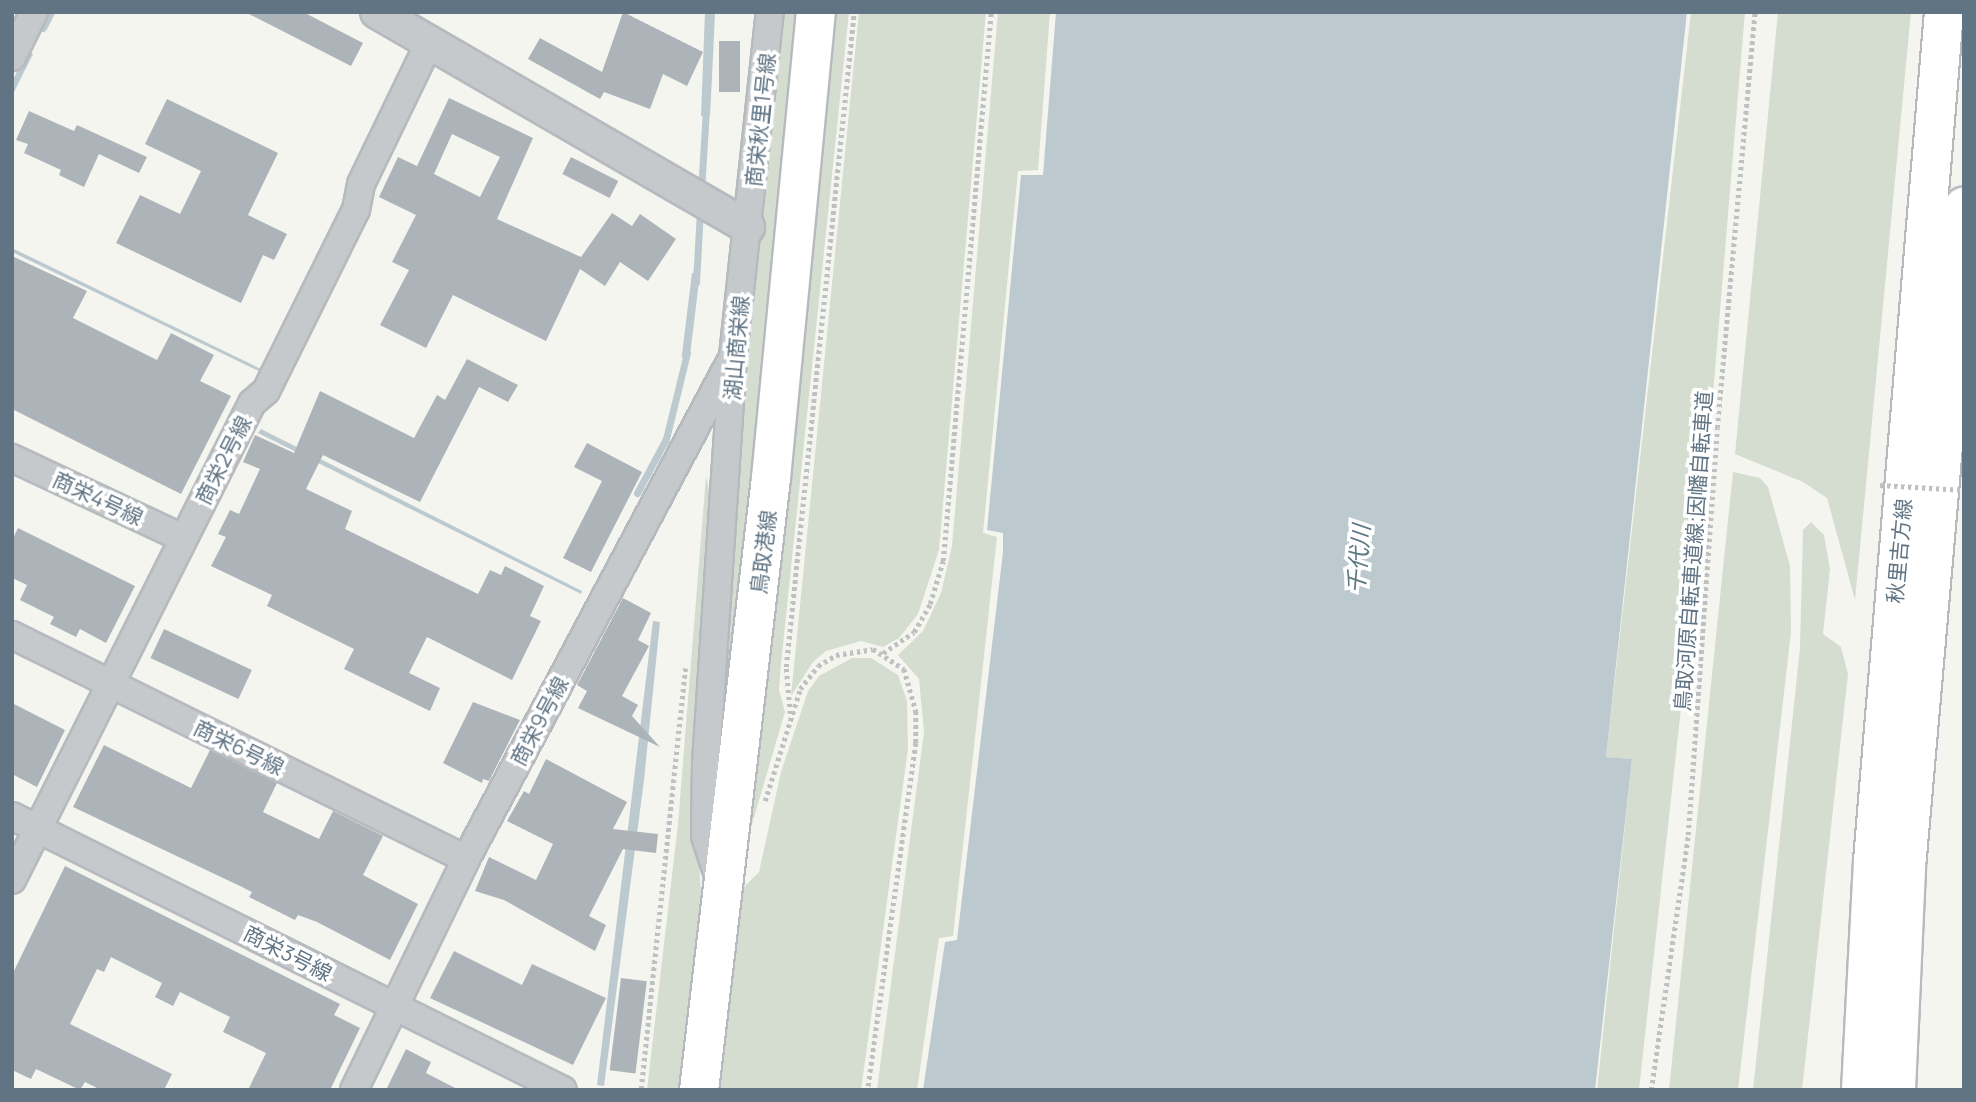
<!DOCTYPE html>
<meta charset="utf-8">
<style>
body{margin:0}
#map{position:relative;width:1976px;height:1102px;overflow:hidden;background:#f5f5ef;font-family:Manrope,"Noto Sans JP",sans-serif}
div>[style]{position:absolute}
[style*='--x']{left:calc(var(--x)*1px);top:calc(var(--y)*1px);width:calc(var(--w)*1px);rotate:calc(var(--a)*1deg)}
.green>*{inset:0;background:#d5dcd0}
.water>*{inset:0;background:#bcc9ce;transform-origin:0 0}
.stream>*{height:7px;margin:-3.5px;padding:0 3.5px;transform-origin:3.5px;border-radius:3.5px;background:#bcc9ce}
.building>*{inset:0;background:#acb4b9;transform-origin:0 0}
.path>*{height:4.5px;margin-top:-2.25px;transform-origin:0;background:repeating-linear-gradient(90deg,#bec0c2 0 3.5px,transparent 0 7px)}
.roads{filter:drop-shadow(2px 0 #b6babe) drop-shadow(-2px 0 #b6babe) drop-shadow(0 2px #b6babe) drop-shadow(0 -2px #b6babe)}
.minor>*{height:26px;margin:-13px;padding:0 13px;transform-origin:13px;border-radius:13px;background:#c6c9cc}
.tertiary>*{height:32px;margin:-16px;padding:0 16px;transform-origin:16px;border-radius:16px;background:#c6c9cc}
.primary>*{height:38px;margin:-19px;padding:0 19px;transform-origin:19px;border-radius:19px;background:#fff}
.path-bridge>*{height:4.5px;margin-top:-2.25px;transform-origin:0;background:repeating-linear-gradient(90deg,#bec0c2 0 3.5px,transparent 0 7px)}
span{translate:-50% -50%;white-space:nowrap;text-align:center;line-height:1.15;-webkit-text-stroke:7px #fff;paint-order:stroke}
.street-label{font-size:21px;color:#607484}
.water-label{font-size:23px;color:#5b7782;font-style:italic}
.frame{position:absolute;inset:0;border:14px solid #607484;pointer-events:none}
</style>
<div id="map">
<div class="green">
<i style="clip-path:polygon(780px 12px,804px 12px,737px 677px,714px 779px,735px 478px)"></i>
<i style="clip-path:polygon(828px 12px,849px 12px,781px 664px,779px 690px,785px 712px,750px 831px,743px 835px)"></i>
<i style="clip-path:polygon(859px 12px,986px 12px,939px 550px,918px 614px,899px 638px,883px 647px,861px 641px,826px 651px,813px 662px,791px 696px)"></i>
<i style="clip-path:polygon(998px 12px,1050px 12px,1038px 170px,1018px 171px,983px 533px,997px 537px,973px 756px,953px 936px,939px 938px,917px 1090px,877px 1090px,924px 732px,919px 679px,898px 655px,923px 631px,941px 593px,952px 546px)"></i>
<i style="clip-path:polygon(1691px 12px,1745px 12px,1705px 490px,1639px 1090px,1597px 1090px,1632px 759px,1606px 757px)"></i>
<i style="clip-path:polygon(1778px 12px,1911px 12px,1855px 600px,1827px 498px,1803px 482px,1735px 454px)"></i>
<i style="clip-path:polygon(1733px 472px,1760px 478px,1768px 487px,1790px 566px,1791px 632px,1738px 1090px,1669px 1090px)"></i>
<i style="clip-path:polygon(706px 476px,710px 494px,697px 831px,702px 909px,685px 1090px,647px 1090px,678px 824px)"></i>
<i style="clip-path:polygon(1811px 522px,1824px 535px,1830px 569px,1823px 634px,1841px 647px,1848px 674px,1802px 1090px,1753px 1090px,1800px 648px,1803px 530px)"></i>
<i style="clip-path:polygon(852px 658px,871px 658px,898px 675px,907px 701px,908px 749px,861px 1090px,713px 1090px,741px 890px,759px 872px,781px 772px,808px 691px,819px 676px)"></i>
</div>
<div class="water">
<i style="clip-path:polygon(705px 12px,715px 12px,713px 56px,710px 116px,701px 116px)"></i>
<i style="clip-path:polygon(1056px 12px,1687px 12px,1606px 757px,1632px 759px,1595px 1090px,923px 1090px,945px 942px,957px 940px,1003px 552px,1003px 533px,987px 530px,1021px 175px,1043px 175px)"></i>
<i style="clip-path:polygon(27px 51px,33px 54px,12px 96px,12px 82px)"></i>
<i style="clip-path:polygon(12px 248px,263px 370px,263px 373px,12px 252px)"></i>
<i style="left:692px;top:273px;width:8px;height:85px;rotate:7deg"></i>
<i style="clip-path:polygon(261px 429px,582px 591px,581px 594px,258px 433px)"></i>
<i style="clip-path:polygon(653px 621px,660px 622px,644px 780px,604px 1086px,597px 1085px)"></i>
</div>
<div class="stream">
<i style="--x:43;--y:28;--w:18;--a:-63"></i>
<i style="--x:701;--y:191;--w:82;--a:-86.5"></i>
<i style="--x:696;--y:282;--w:72;--a:-86.8"></i>
<i style="--x:637;--y:493;--w:61;--a:-61.8"></i>
<i style="--x:666;--y:439;--w:89;--a:-76.3"></i>
</div>
<div class="building">
<i style="clip-path:polygon(245px 12px,303px 12px,363px 43px,351px 66px)"></i>
<i style="clip-path:polygon(623px 12px,703px 52px,687px 86px,663px 74px,650px 109px,604px 92px,600px 99px,528px 59px,540px 38px,602px 72px)"></i>
<i style="left:719px;top:41px;width:21px;height:51px"></i>
<i style="clip-path:polygon(evenodd,449px 98px,533px 138px,497px 219px,581px 257px,612px 213px,632px 226px,640px 214px,676px 239px,648px 281px,620px 262px,605px 286px,580px 269px,546px 341px,453px 295px,426px 348px,380px 325px,409px 270px,392px 262px,416px 215px,379px 197px,398px 157px,417px 166px,449px 98px,452px 134px,500px 157px,480px 197px,434px 174px,452px 134px)"></i>
<i style="clip-path:polygon(167px 99px,278px 153px,248px 215px,287px 234px,274px 260px,263px 255px,241px 303px,116px 243px,140px 195px,180px 214px,201px 171px,145px 144px)"></i>
<i style="clip-path:polygon(29px 111px,74px 131px,77px 125px,147px 157px,139px 173px,99px 154px,84px 187px,59px 175px,61px 170px,24px 153px,28px 144px,16px 140px)"></i>
<i style="left:571px;top:157px;width:53px;height:19px;rotate:27deg"></i>
<i style="clip-path:polygon(12px 256px,87px 291px,73px 318px,157px 360px,171px 333px,214px 355px,200px 381px,231px 396px,181px 494px,12px 409px)"></i>
<i style="clip-path:polygon(467px 359px,518px 385px,508px 402px,479px 387px,420px 502px,323px 455px,306px 489px,352px 511px,345px 529px,478px 594px,490px 570px,501px 575px,505px 566px,544px 586px,530px 616px,541px 621px,512px 680px,427px 637px,409px 673px,440px 688px,430px 711px,344px 669px,354px 649px,267px 606px,272px 595px,211px 566px,226px 537px,218px 534px,230px 510px,239px 514px,260px 469px,243px 462px,255px 435px,294px 453px,320px 391px,414px 438px,437px 395px,445px 400px)"></i>
<i style="clip-path:polygon(587px 443px,642px 472px,591px 572px,563px 558px,602px 481px,574px 467px)"></i>
<i style="clip-path:polygon(18px 528px,135px 586px,106px 643px,80px 629px,76px 637px,50px 624px,54px 617px,20px 600px,27px 585px,12px 578px,12px 540px)"></i>
<i style="clip-path:polygon(623px 598px,651px 613px,638px 640px,649px 646px,622px 696px,638px 705px,632px 716px,660px 747px,578px 708px,587px 691px,577px 685px)"></i>
<i style="left:164px;top:629px;width:97px;height:32px;rotate:25deg"></i>
<i style="clip-path:polygon(473px 702px,520px 720px,489px 781px,483px 779px,482px 783px,443px 763px)"></i>
<i style="clip-path:polygon(12px 703px,65px 730px,37px 787px,12px 774px)"></i>
<i style="clip-path:polygon(104px 745px,191px 788px,210px 750px,277px 783px,263px 812px,319px 839px,333px 811px,383px 836px,363px 875px,418px 904px,390px 960px,317px 922px,298px 915px,295px 920px,249px 897px,252px 892px,240px 886px,73px 807px)"></i>
<i style="clip-path:polygon(546px 759px,627px 802px,613px 829px,658px 834px,656px 853px,623px 849px,589px 916px,606px 925px,595px 951px,504px 900px,475px 891px,489px 857px,536px 880px,553px 844px,507px 821px,524px 791px,529px 794px)"></i>
<i style="clip-path:polygon(65px 866px,340px 1004px,334px 1015px,360px 1028px,330px 1090px,248px 1090px,266px 1053px,223px 1032px,230px 1017px,180px 992px,173px 1006px,155px 997px,162px 983px,111px 957px,104px 972px,97px 969px,70px 1024px,172px 1074px,164px 1090px,101px 1090px,85px 1082px,80px 1090px,36px 1069px,31px 1079px,12px 1070px,12px 975px)"></i>
<i style="clip-path:polygon(454px 951px,522px 985px,532px 964px,606px 998px,573px 1065px,430px 998px)"></i>
<i style="left:621px;top:978px;width:26px;height:93px;rotate:7deg"></i>
<i style="clip-path:polygon(406px 1049px,431px 1062px,426px 1073px,459px 1090px,386px 1090px)"></i>
</div>
<div class="path">
<i style="--x:883;--y:653;--w:37;--a:-34"></i>
<i style="--x:914;--y:632;--w:32;--a:-60"></i>
<i style="--x:930;--y:604;--w:45;--a:-73.2"></i>
<i style="--x:943;--y:561;--w:551;--a:-85"></i>
<i style="--x:790;--y:714;--w:47;--a:-94.9"></i>
<i style="--x:786;--y:667;--w:659;--a:-84.07"></i>
<i style="--x:765;--y:801;--w:117;--a:-72.6"></i>
<i style="--x:800;--y:689;--w:29;--a:-52"></i>
<i style="--x:818;--y:666;--w:21;--a:-31"></i>
<i style="--x:836;--y:655;--w:37;--a:-9"></i>
<i style="--x:873;--y:649;--w:37;--a:33"></i>
<i style="--x:904;--y:669;--w:44;--a:74.1"></i>
<i style="--x:916;--y:711;--w:32;--a:90"></i>
<i style="--x:916;--y:743;--w:350;--a:97.9"></i>
<i style="--x:641;--y:1089;--w:423;--a:-84"></i>
<i style="--x:1651;--y:1090;--w:258;--a:-81.7"></i>
<i style="--x:1688;--y:835;--w:408;--a:-85.9"></i>
<i style="--x:1717;--y:428;--w:418;--a:-84.8"></i>
</div>
<div class="roads">
<div class="minor">
<i style="--x:12;--y:57;--w:50;--a:-63.9"></i>
<i style="--x:12;--y:458;--w:189;--a:25.1"></i>
<i style="--x:12;--y:635;--w:506;--a:26.26"></i>
<i style="--x:12;--y:816;--w:615;--a:26.44"></i>
<i style="--x:719;--y:879;--w:45;--a:-108"></i>
<i style="--x:705;--y:836;--w:73;--a:-89.2"></i>
<i style="--x:706;--y:763;--w:408;--a:-86.2"></i>
<i style="--x:733;--y:356;--w:346;--a:-83.9"></i>
<i style="--x:12;--y:880;--w:534;--a:-63.29"></i>
<i style="--x:252;--y:403;--w:18;--a:-41"></i>
<i style="--x:266;--y:391;--w:202;--a:-63.6"></i>
<i style="--x:356;--y:210;--w:26;--a:-79"></i>
<i style="--x:361;--y:184;--w:159;--a:-64.2"></i>
<i style="--x:354;--y:1090;--w:257;--a:-64.1"></i>
<i style="--x:466;--y:859;--w:561;--a:-62.02"></i>
</div>
<div class="tertiary">
<i style="--x:377;--y:12;--w:429;--a:30.1"></i>
</div>
<div class="primary">
<i style="--x:699;--y:1090;--w:616;--a:-83.29"></i>
<i style="--x:771;--y:478;--w:468;--a:-84.5"></i>
<i style="--x:1861;--y:1090;--w:229;--a:-87"></i>
<i style="--x:1873;--y:861;--w:852;--a:-85.22"></i>
<i style="--x:1896;--y:1090;--w:223;--a:-87.4"></i>
<i style="--x:1906;--y:867;--w:663;--a:-84.98"></i>
</div>
</div>
<div class="path-bridge">
<i style="--x:1880;--y:485;--w:84;--a:3.4"></i>
</div>
<div class="street-label">
<span style="left:760px;top:120px;rotate:-84deg">商栄秋里1号線</span>
<span style="left:736px;top:348px;rotate:-85deg">湖山商栄線</span>
<span style="left:223px;top:460px;rotate:-63deg">商栄2号線</span>
<span style="left:98px;top:498px;rotate:25deg">商栄4号線</span>
<span style="left:1693px;top:551px;rotate:-86deg">鳥取河原自転車道線;因幡自転車道</span>
<span style="left:1899px;top:551px;rotate:-85deg">秋里吉方線</span>
<span style="left:763px;top:552px;rotate:-83deg">鳥取港線</span>
<span style="left:539px;top:721px;rotate:-62deg">商栄9号線</span>
<span style="left:239px;top:747px;rotate:26deg">商栄6号線</span>
<span style="left:288px;top:953px;rotate:27deg">商栄3号線</span>
</div>
<div class="water-label">
<span style="left:1358px;top:559px;rotate:-85deg">千代川</span>
</div>
<div class="frame"></div>
</div>
